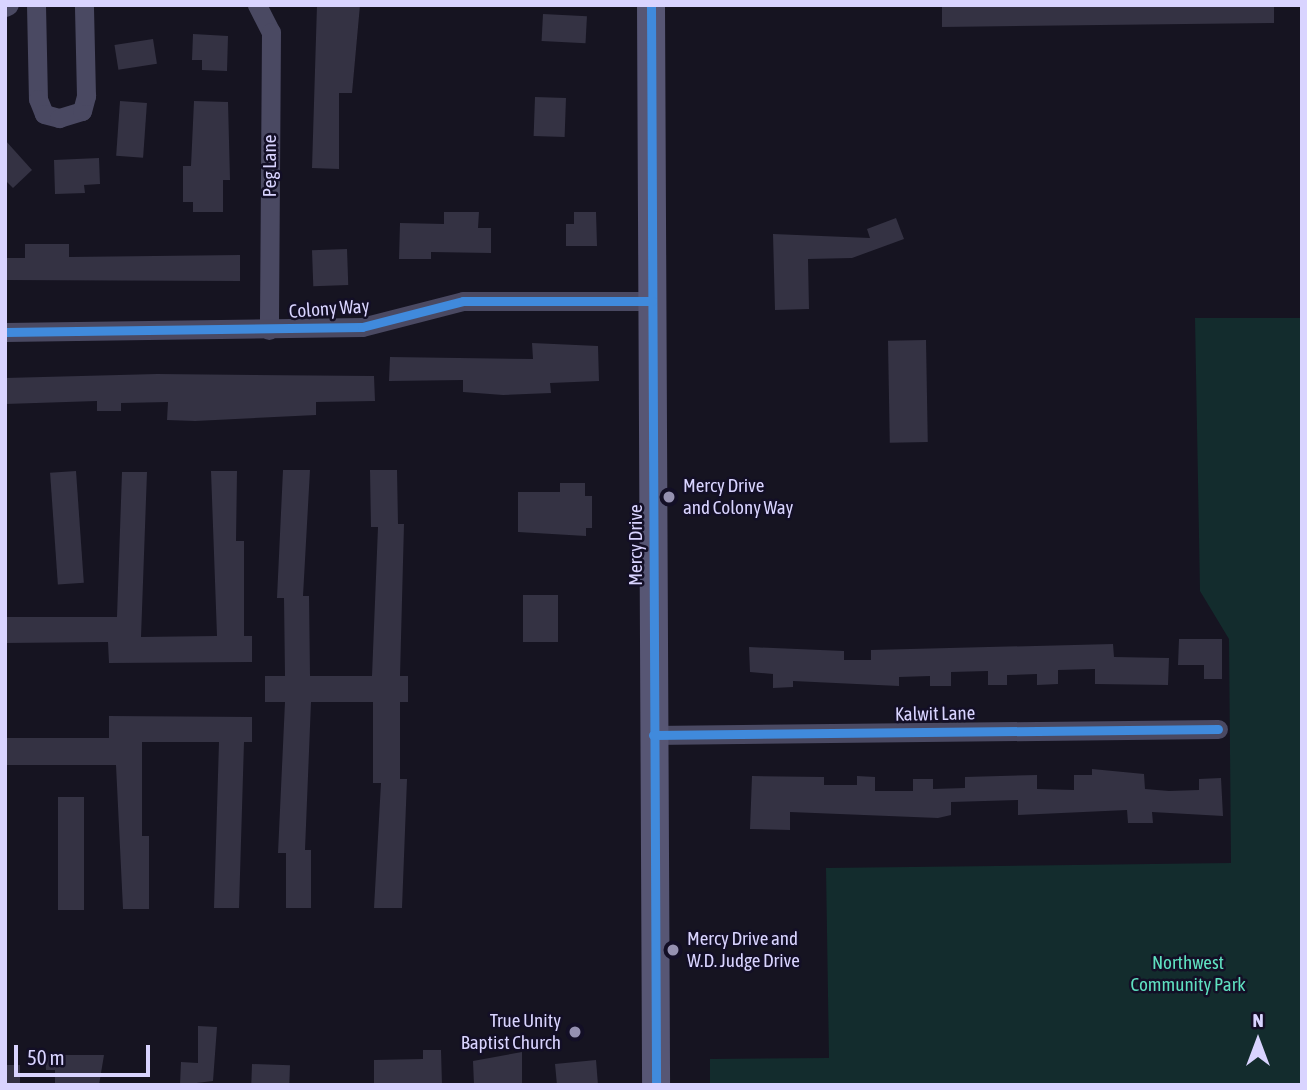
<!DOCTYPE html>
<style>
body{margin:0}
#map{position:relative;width:1307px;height:1090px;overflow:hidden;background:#161421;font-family:"Asap Condensed",sans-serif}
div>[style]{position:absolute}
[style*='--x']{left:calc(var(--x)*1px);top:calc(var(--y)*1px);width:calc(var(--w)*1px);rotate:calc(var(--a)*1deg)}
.green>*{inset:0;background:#132c2d}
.building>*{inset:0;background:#343243;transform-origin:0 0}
.street>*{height:19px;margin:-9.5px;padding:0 9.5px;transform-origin:9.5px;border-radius:9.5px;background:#4a4962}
.secondary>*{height:28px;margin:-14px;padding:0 14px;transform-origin:14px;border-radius:14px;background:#575674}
.cycleway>*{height:9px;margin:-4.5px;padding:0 4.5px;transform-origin:4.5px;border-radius:4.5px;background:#408adc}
.dots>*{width:19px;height:19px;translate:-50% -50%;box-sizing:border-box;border:4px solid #130f26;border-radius:50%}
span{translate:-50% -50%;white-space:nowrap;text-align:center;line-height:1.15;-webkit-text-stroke:5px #130f26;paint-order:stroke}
.street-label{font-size:19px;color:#d9d4ff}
.poi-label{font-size:19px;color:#d9d4ff}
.left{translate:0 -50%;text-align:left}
.right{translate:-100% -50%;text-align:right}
.park-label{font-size:19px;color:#5fe0c0}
.frame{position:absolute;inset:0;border:7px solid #d9d4ff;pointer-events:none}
.north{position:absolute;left:1223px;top:1006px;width:70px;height:70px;-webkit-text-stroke:5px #130f26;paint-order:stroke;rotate:0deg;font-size:19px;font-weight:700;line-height:28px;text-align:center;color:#d9d4ff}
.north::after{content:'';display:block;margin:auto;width:24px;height:32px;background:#d9d4ff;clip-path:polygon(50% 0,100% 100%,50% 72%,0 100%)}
.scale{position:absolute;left:14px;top:1045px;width:136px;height:32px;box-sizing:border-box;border:4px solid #d9d4ff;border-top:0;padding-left:9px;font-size:21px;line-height:24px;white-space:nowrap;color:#d9d4ff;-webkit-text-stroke:5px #130f26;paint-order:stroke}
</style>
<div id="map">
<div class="green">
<i style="clip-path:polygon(1195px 318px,1302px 318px,1302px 1085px,710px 1085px,710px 1059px,829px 1058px,826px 868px,1231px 863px,1229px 639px,1200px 591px)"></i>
</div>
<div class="building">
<i style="clip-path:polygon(317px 5px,360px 5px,352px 93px,339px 93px,339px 169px,312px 168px)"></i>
<i style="clip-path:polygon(942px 5px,1274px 5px,1274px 23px,942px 27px)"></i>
<i style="left:543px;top:14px;width:44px;height:27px;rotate:3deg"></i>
<i style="clip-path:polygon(193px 34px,228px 36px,227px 71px,202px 70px,202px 60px,192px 60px)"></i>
<i style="left:153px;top:39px;width:25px;height:39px;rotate:81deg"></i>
<i style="left:535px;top:97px;width:31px;height:39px;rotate:2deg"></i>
<i style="left:120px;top:101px;width:27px;height:55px;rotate:4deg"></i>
<i style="clip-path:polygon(194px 101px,228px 102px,230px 180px,223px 180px,223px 212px,193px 212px,193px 202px,183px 202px,183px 166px,191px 166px)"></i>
<i style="clip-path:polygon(5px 140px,32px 170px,13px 188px,5px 180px)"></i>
<i style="clip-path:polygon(99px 158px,100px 184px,84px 185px,85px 193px,55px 194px,54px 160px)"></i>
<i style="clip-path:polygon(444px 212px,479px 212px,478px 228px,491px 228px,491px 253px,431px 252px,431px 259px,399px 259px,400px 223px,444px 224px)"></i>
<i style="clip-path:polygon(574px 212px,596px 212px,597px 246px,566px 246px,566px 224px,574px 224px)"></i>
<i style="clip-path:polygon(896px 218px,904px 239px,852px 258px,808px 259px,809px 309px,775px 310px,773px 234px,870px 238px,867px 229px)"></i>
<i style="clip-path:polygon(25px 244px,69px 244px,69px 257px,240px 255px,240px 281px,5px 280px,5px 258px,25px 258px)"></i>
<i style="left:347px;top:249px;width:36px;height:35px;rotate:88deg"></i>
<i style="left:926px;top:340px;width:102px;height:38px;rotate:89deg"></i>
<i style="clip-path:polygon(532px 343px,598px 346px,599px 381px,550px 383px,551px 393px,503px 395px,463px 392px,463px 380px,389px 381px,390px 357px,533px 359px)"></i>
<i style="clip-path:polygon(157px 374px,374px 376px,375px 401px,316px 402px,316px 415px,195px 421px,167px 420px,168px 402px,121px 403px,121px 411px,97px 411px,97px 401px,5px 404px,5px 378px)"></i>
<i style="clip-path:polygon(283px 470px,310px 470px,303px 596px,309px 596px,310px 676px,372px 676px,378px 527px,371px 527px,370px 470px,397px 470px,398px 524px,404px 524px,400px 676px,408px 676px,408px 702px,400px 702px,400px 779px,407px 779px,402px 908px,374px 908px,381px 783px,373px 783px,373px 702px,311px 702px,305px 850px,311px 850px,311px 908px,286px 908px,286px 853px,278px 853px,285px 702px,265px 702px,265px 676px,285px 676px,284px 598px,277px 598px)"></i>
<i style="left:76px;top:471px;width:112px;height:26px;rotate:86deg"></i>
<i style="clip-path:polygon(211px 471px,237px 471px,236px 541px,244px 541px,244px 636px,252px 636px,252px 662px,109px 663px,108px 642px,5px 643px,5px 617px,117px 617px,122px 472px,147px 472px,141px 637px,217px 636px)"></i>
<i style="clip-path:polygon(560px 483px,585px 483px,585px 496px,592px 496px,592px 528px,586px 528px,586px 536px,518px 532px,518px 492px,560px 492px)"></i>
<i style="left:523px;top:595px;width:35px;height:47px"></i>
<i style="clip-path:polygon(1179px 639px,1222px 639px,1222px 679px,1204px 679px,1204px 665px,1178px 665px)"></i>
<i style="clip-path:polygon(1113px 644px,1114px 657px,1169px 658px,1168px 685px,1095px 684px,1095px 669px,1058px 670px,1058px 684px,1037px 685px,1037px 674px,1007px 675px,1007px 685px,988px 685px,988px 671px,951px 672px,951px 686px,930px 686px,930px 676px,899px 677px,899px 686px,793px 681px,793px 687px,773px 688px,773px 674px,750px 672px,749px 647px,844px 651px,844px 660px,871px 660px,871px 650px)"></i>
<i style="clip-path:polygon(109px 716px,252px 717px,252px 742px,244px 742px,239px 908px,214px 908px,219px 742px,142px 742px,142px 836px,149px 836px,149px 909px,123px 909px,116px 765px,5px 765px,5px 738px,109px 738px)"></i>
<i style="clip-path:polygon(1092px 769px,1144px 774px,1145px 789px,1169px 791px,1199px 790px,1199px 779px,1221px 778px,1223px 816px,1152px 812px,1153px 823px,1128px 823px,1127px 810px,1018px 815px,1018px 800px,951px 802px,951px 815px,938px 818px,790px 812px,790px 830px,750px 829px,752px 776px,824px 777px,824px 785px,857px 785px,857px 776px,875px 777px,875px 791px,913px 791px,913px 779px,933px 779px,933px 789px,965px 788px,965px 777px,1037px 775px,1037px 789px,1074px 790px,1074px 775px,1092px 775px)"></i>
<i style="left:58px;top:797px;width:26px;height:113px"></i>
<i style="clip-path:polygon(198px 1026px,217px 1027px,213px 1081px,180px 1085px,181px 1062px,198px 1063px)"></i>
<i style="clip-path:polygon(423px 1050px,441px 1050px,442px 1085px,374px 1085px,374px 1060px,423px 1059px)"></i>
<i style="clip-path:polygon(522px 1052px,522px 1085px,474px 1085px,473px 1061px)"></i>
<i style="clip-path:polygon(45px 1055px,104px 1055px,99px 1085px,55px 1085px,55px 1070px,46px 1070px)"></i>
<i style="clip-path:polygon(596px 1060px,598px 1085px,557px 1085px,555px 1064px)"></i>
<i style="left:252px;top:1064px;width:38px;height:21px;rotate:2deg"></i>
<i style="left:5px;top:1065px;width:15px;height:20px"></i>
</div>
<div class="street">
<i style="--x:36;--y:5;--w:94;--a:88.8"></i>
<i style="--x:38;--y:99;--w:16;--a:68"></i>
<i style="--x:44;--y:114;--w:16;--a:15"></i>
<i style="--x:59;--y:118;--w:24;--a:-17"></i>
<i style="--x:82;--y:111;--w:16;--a:-75"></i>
<i style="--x:86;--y:96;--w:91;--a:-91.3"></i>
<i style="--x:257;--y:5;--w:30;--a:63"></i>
<i style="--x:271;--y:32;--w:298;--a:90.4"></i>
<i style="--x:5;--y:7;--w:4;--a:-27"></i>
<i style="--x:5;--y:332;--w:357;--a:-0.8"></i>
<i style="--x:362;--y:327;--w:104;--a:-14.4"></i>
<i style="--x:463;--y:301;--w:189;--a:0"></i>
<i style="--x:653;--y:735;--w:565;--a:-0.61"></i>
</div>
<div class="secondary">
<i style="--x:651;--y:5;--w:1080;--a:89.73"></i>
</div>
<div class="cycleway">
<i style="--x:651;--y:5;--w:1080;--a:89.73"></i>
<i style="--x:5;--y:332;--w:357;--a:-0.8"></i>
<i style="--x:362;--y:327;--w:104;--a:-14.4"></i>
<i style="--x:463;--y:301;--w:189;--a:0"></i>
<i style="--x:653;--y:735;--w:565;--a:-0.61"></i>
</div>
<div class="dots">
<i style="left:669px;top:497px;background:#9591b1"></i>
<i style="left:673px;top:950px;background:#9591b1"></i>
<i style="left:575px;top:1032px;background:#9591b1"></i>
</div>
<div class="street-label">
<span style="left:270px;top:166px;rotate:-90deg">Peg Lane</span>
<span style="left:329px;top:309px;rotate:-4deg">Colony Way</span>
<span style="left:636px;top:545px;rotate:-90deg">Mercy Drive</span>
<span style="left:935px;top:714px;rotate:-1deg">Kalwit Lane</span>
</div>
<div class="poi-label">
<span class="left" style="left:683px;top:497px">Mercy Drive<br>and Colony Way</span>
<span class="left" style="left:687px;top:950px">Mercy Drive and<br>W.D. Judge Drive</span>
<span class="right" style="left:561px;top:1032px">True Unity<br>Baptist Church</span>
</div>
<div class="park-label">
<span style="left:1188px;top:974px">Northwest<br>Community Park</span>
</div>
<div class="frame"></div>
<div class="north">N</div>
<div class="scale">50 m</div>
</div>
